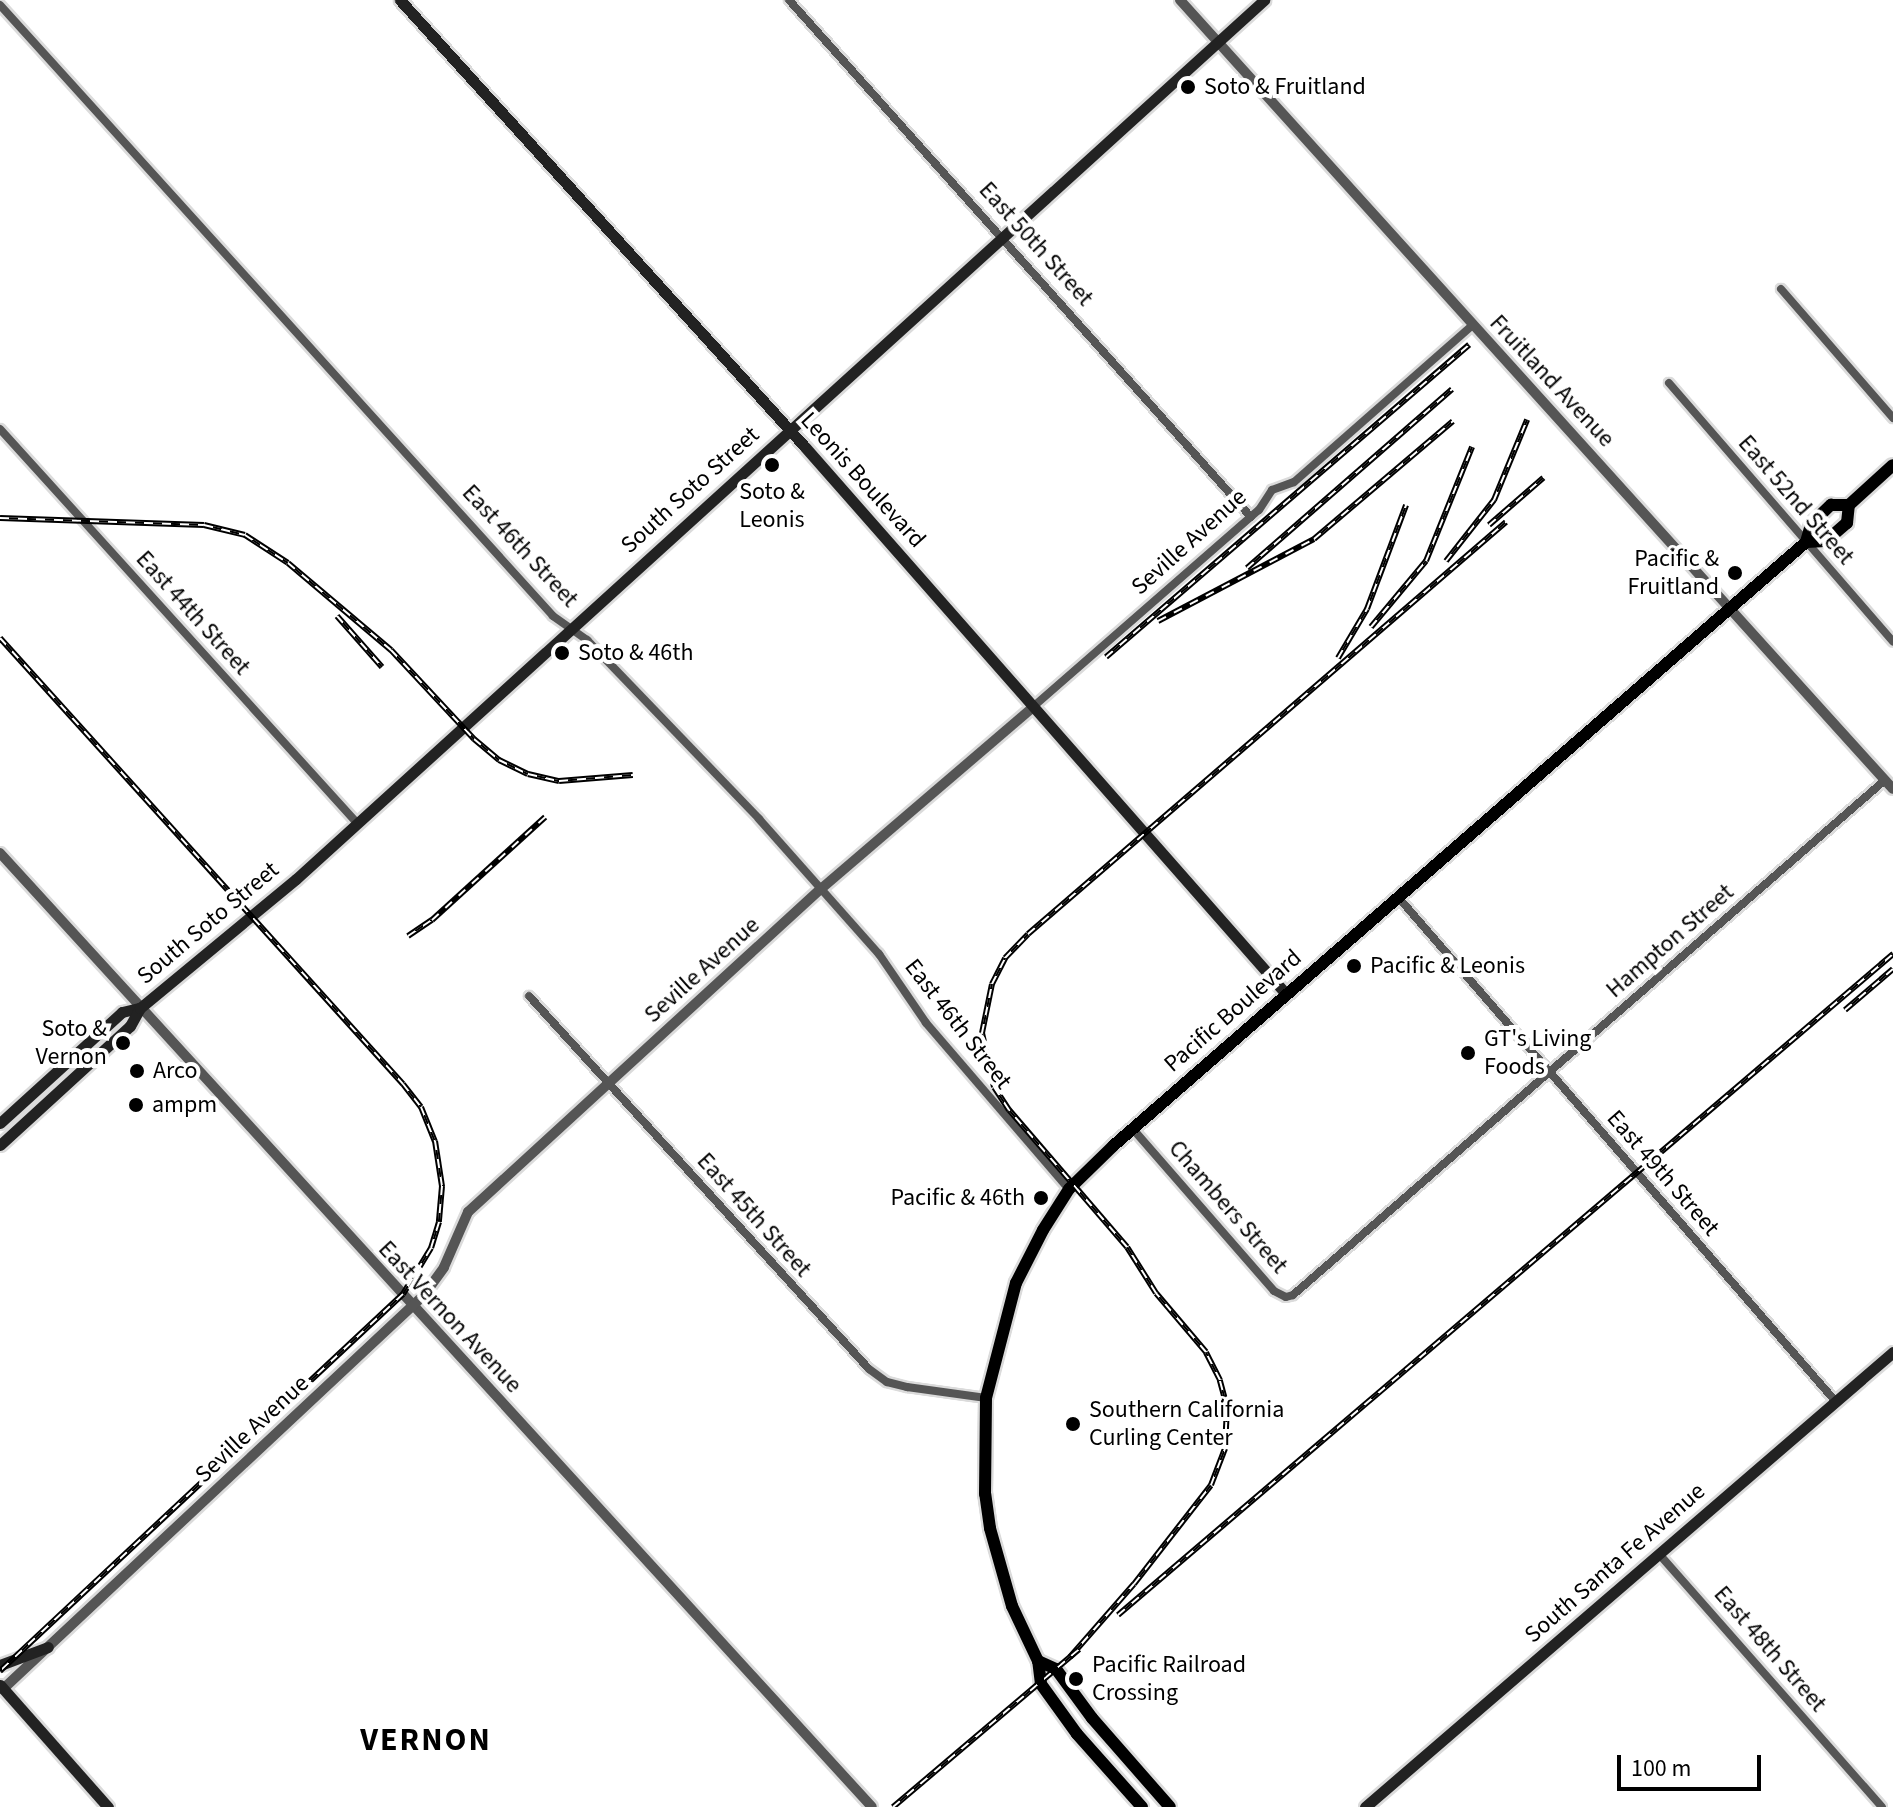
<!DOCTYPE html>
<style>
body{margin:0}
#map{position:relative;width:1893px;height:1807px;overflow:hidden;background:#fff;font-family:"Source Sans 3",sans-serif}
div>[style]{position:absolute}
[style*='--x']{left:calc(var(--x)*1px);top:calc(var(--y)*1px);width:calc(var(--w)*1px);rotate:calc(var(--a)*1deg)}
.roads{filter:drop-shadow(2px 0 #dbdbdb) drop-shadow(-2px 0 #dbdbdb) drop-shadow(0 2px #dbdbdb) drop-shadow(0 -2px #dbdbdb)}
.minor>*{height:8px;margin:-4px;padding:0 4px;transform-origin:4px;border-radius:4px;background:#555}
.tertiary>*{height:10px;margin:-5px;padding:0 5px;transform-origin:5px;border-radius:5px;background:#555}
.secondary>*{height:11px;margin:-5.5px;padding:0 5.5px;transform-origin:5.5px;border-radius:5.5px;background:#222}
.primary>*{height:12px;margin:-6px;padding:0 6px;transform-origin:6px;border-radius:6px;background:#000}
.rail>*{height:6px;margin-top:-3px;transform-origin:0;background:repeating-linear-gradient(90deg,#fff 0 9px,#000 0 18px);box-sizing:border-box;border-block:2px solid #000}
.dots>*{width:22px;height:22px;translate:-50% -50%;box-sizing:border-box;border:4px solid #fff;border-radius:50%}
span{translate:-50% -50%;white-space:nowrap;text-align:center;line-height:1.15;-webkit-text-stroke:8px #fff;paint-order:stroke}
.poi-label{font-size:24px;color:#000}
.left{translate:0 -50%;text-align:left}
.right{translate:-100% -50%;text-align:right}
.street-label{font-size:24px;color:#000}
.district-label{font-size:32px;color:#000;font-weight:700;letter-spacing:2px}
.scale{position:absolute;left:1617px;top:1755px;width:144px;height:36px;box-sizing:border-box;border:4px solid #000;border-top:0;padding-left:10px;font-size:24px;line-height:28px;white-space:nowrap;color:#000;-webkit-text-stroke:6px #fff;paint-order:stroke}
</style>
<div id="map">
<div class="roads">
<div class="minor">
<i style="--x:789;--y:0;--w:693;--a:48.22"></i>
<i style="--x:0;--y:5;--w:824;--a:47.85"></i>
<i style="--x:553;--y:616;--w:42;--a:35.2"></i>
<i style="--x:587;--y:640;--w:248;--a:46.1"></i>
<i style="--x:759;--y:819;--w:181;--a:48.4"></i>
<i style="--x:879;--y:954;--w:83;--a:55.7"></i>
<i style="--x:926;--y:1023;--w:219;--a:49.3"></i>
<i style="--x:1781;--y:289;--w:171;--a:49"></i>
<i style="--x:1669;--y:383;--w:342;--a:49.1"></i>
<i style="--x:0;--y:429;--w:532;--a:47.82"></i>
<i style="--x:1034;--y:706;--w:298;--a:-41.1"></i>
<i style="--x:1259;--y:510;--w:24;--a:-57"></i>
<i style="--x:1272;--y:490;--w:23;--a:-20"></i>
<i style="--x:1294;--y:482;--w:238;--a:-41.3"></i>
<i style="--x:1398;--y:897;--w:668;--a:49.06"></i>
<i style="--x:529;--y:996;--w:505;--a:47.65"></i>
<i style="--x:869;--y:1369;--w:22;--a:36"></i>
<i style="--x:887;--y:1382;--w:21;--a:14"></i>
<i style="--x:907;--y:1387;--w:80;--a:7.9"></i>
<i style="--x:1132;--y:1128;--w:216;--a:48.9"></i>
<i style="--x:1274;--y:1291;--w:13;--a:27"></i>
<i style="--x:1286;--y:1297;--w:7;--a:-16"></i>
<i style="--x:1293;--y:1295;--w:785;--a:-41.02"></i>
<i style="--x:1659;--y:1554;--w:337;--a:48.6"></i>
</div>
<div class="tertiary">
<i style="--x:1180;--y:0;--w:1063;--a:47.9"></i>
<i style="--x:0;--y:853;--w:1292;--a:47.57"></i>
<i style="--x:3;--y:1689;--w:577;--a:-43.1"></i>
<i style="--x:424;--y:1295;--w:34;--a:-54"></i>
<i style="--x:444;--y:1267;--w:60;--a:-66.4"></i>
<i style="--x:468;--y:1212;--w:480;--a:-42.5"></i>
<i style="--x:822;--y:888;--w:279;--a:-40.6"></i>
</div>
<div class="secondary">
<i style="--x:400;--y:0;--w:603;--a:47.82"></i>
<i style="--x:805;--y:447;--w:728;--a:48.67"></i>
<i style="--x:0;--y:1123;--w:165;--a:-42.3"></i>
<i style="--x:122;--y:1012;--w:18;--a:-13"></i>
<i style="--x:0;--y:1145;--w:176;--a:-42.5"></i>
<i style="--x:130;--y:1026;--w:21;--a:-61"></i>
<i style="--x:140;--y:1008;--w:202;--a:-39.6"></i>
<i style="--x:296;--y:879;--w:1308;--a:-42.24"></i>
<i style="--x:0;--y:1665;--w:51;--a:-20.6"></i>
<i style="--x:0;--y:1685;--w:163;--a:48.5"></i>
<i style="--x:1365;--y:1807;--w:697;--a:-40.75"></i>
</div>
<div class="primary">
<i style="--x:1806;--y:542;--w:20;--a:-3"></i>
<i style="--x:1826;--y:541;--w:28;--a:-41"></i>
<i style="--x:1847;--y:523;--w:18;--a:-84"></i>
<i style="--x:1038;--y:1661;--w:20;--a:24"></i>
<i style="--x:1056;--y:1669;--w:61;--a:53.7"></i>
<i style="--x:1092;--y:1718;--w:118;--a:48.8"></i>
<i style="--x:1142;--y:1807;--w:98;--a:-131.7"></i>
<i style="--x:1077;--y:1734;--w:62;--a:-125.8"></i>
<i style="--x:1041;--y:1684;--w:23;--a:-97"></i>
<i style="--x:1038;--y:1661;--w:61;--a:-115.3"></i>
<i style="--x:1012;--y:1606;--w:81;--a:-105.8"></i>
<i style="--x:990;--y:1528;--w:34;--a:-98"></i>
<i style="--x:985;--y:1494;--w:96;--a:-89.4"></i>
<i style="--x:986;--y:1398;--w:119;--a:-75.4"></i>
<i style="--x:1016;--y:1283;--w:59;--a:-63"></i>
<i style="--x:1043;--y:1230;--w:49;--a:-57.6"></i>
<i style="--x:1069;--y:1189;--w:62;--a:-44.3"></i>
<i style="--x:1113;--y:1146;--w:919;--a:-41.07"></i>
<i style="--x:1806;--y:542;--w:19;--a:-74"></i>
<i style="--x:1811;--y:524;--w:28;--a:-44"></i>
<i style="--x:1831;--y:505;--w:18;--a:0"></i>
<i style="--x:1849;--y:505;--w:59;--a:-42.3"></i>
</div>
</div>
<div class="rail">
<i style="--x:0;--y:518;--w:204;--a:2"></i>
<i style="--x:204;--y:525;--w:42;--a:13.7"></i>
<i style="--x:245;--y:535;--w:51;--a:33.1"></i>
<i style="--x:288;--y:563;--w:135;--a:40.2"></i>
<i style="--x:391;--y:650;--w:122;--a:47"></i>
<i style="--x:474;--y:739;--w:33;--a:40"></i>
<i style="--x:499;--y:760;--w:32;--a:26"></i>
<i style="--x:528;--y:774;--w:32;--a:13"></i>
<i style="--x:559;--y:781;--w:74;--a:-4.6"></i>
<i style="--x:1489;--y:525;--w:72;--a:-41"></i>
<i style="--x:1446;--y:561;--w:78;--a:-51.8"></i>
<i style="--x:1494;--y:500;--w:87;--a:-67.6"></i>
<i style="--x:1247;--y:568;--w:272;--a:-41.1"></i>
<i style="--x:337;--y:616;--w:68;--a:48.6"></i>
<i style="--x:1158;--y:621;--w:176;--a:-27.7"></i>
<i style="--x:1314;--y:539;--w:182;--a:-40.3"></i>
<i style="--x:1371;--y:627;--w:86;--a:-50.2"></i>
<i style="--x:1426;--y:561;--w:123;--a:-68"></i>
<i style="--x:0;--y:638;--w:601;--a:47.9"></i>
<i style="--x:403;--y:1084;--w:29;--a:52"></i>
<i style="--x:421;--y:1107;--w:37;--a:68"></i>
<i style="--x:435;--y:1141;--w:46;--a:81.2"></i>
<i style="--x:442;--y:1186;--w:36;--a:95"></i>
<i style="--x:439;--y:1222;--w:27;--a:107"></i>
<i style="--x:431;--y:1248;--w:54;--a:121.3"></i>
<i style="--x:403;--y:1294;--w:552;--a:136.91"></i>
<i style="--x:1106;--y:657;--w:479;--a:-40.7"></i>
<i style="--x:1338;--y:658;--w:57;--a:-59.4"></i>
<i style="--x:1367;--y:609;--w:111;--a:-69.4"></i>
<i style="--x:408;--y:936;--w:29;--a:-34"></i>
<i style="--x:432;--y:920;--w:153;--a:-42.3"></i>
<i style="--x:1845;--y:1010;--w:63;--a:-40.5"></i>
<i style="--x:1118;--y:1615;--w:1019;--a:-40.46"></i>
<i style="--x:1070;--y:1657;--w:97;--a:-48.8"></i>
<i style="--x:1134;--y:1584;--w:125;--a:-52.1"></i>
<i style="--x:1211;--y:1485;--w:39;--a:-69"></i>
<i style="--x:1225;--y:1449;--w:42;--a:-87.3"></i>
<i style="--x:1227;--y:1407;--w:28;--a:-105"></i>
<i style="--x:1220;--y:1380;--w:31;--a:-117"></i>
<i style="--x:1206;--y:1352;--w:77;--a:-130.3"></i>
<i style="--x:1156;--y:1293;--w:54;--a:-122.2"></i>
<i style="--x:1127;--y:1247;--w:181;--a:-130.7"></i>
<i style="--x:1009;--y:1110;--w:27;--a:-123"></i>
<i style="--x:994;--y:1087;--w:55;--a:-102.5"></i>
<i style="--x:982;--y:1033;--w:50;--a:-78.5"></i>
<i style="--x:992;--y:984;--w:29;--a:-63"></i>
<i style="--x:1005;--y:958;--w:33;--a:-46"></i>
<i style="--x:1028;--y:934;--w:631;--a:-40.76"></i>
<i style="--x:893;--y:1807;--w:244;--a:-40.3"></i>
</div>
<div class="dots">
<i style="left:1188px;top:87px;background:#000"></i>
<i style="left:772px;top:465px;background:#000"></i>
<i style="left:1735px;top:573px;background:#000"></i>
<i style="left:562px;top:653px;background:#000"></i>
<i style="left:1354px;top:966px;background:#000"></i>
<i style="left:123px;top:1043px;background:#000"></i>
<i style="left:1468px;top:1053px;background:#000"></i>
<i style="left:137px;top:1071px;background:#000"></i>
<i style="left:136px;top:1105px;background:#000"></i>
<i style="left:1041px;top:1198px;background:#000"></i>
<i style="left:1073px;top:1424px;background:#000"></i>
<i style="left:1076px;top:1679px;background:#000"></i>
</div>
<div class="poi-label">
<span class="left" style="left:1204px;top:87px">Soto &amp; Fruitland</span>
<span style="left:772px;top:506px">Soto &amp;<br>Leonis</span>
<span class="right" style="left:1719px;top:573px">Pacific &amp;<br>Fruitland</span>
<span class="left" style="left:578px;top:653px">Soto &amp; 46th</span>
<span class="left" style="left:1370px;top:966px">Pacific &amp; Leonis</span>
<span class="right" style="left:107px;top:1043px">Soto &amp;<br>Vernon</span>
<span class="left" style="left:1484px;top:1053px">GT's Living<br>Foods</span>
<span class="left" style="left:153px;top:1071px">Arco</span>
<span class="left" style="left:152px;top:1105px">ampm</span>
<span class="right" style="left:1025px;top:1198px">Pacific &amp; 46th</span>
<span class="left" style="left:1089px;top:1424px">Southern California<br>Curling Center</span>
<span class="left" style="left:1092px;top:1679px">Pacific Railroad<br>Crossing</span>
</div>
<div class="street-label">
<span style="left:1036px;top:244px;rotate:48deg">East 50th Street</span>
<span style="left:1552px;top:381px;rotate:47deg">Fruitland Avenue</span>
<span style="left:863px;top:480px;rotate:48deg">Leonis Boulevard</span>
<span style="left:690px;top:490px;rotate:-42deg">South Soto Street</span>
<span style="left:1796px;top:500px;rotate:49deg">East 52nd Street</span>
<span style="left:1189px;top:542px;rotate:-42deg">Seville Avenue</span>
<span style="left:520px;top:546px;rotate:47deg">East 46th Street</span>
<span style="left:193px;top:613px;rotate:48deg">East 44th Street</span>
<span style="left:208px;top:923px;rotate:-40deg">South Soto Street</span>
<span style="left:1670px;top:941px;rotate:-41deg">Hampton Street</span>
<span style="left:702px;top:970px;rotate:-42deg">Seville Avenue</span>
<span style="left:1233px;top:1011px;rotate:-41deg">Pacific Boulevard</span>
<span style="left:958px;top:1024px;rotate:52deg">East 46th Street</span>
<span style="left:1663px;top:1173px;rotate:49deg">East 49th Street</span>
<span style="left:1228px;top:1207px;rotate:49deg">Chambers Street</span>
<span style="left:754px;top:1215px;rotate:48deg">East 45th Street</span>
<span style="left:450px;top:1317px;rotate:47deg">East Vernon Avenue</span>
<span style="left:252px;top:1429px;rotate:-43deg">Seville Avenue</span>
<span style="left:1615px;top:1563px;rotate:-41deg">South Santa Fe Avenue</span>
<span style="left:1770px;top:1649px;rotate:49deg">East 48th Street</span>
</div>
<div class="district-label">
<span style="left:426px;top:1740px">VERNON</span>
</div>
<div class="scale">100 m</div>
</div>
